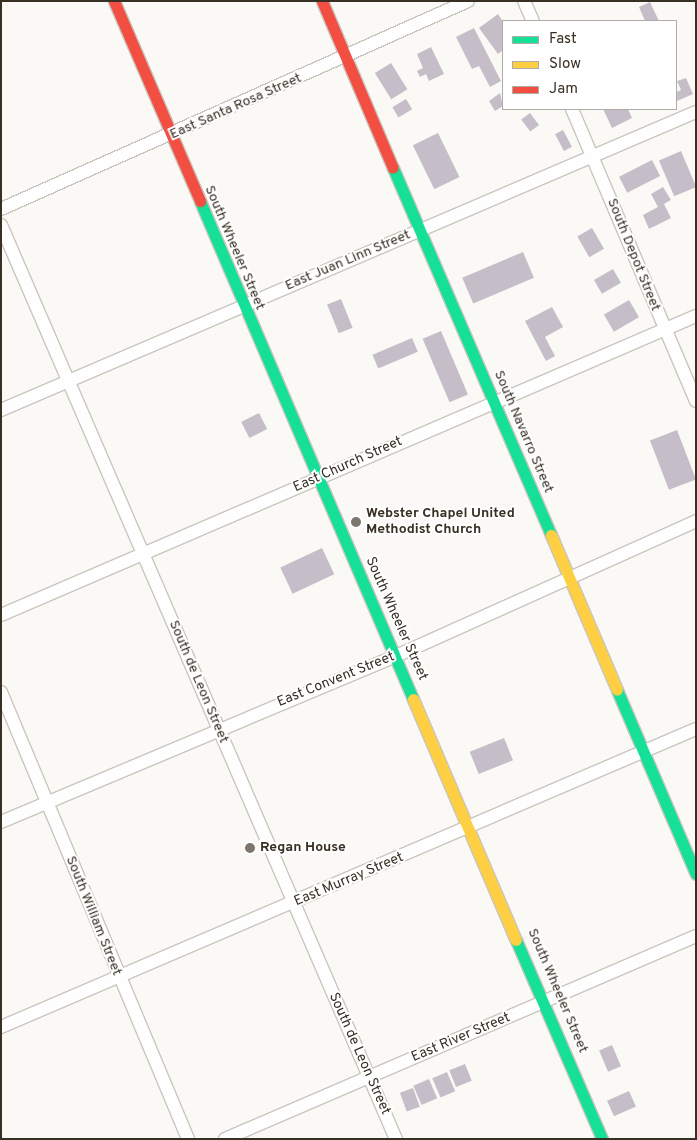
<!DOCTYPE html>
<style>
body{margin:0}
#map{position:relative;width:697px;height:1140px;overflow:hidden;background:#fbf9f6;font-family:Overpass,sans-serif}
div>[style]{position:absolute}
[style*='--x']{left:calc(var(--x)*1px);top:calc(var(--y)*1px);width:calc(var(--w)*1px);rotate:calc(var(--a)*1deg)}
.building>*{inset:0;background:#c5bec9;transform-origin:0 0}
.roads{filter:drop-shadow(1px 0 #cac6be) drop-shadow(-1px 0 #cac6be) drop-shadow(0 1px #cac6be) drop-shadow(0 -1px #cac6be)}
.street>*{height:12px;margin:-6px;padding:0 6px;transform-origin:6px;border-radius:6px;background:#fefefe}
.fast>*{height:11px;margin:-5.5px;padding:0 5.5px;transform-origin:5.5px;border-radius:5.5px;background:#16e098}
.slow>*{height:11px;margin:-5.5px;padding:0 5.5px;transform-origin:5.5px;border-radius:5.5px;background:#ffcf43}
.jam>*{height:11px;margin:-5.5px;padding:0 5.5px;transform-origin:5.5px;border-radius:5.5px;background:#f24e42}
.dots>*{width:14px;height:14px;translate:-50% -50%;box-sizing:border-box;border:2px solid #fff;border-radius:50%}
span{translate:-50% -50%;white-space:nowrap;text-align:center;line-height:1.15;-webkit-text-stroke:4px #fff;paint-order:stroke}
.street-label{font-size:14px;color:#373023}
.poi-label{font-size:14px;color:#373023;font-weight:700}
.left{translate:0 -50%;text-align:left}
.frame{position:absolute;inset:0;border:2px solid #373023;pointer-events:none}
.legend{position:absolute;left:502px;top:20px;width:175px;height:90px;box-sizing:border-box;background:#fff;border:1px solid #afaca7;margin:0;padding:6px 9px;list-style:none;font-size:15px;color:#373023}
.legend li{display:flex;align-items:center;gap:10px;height:25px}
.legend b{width:25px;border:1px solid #afaca7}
</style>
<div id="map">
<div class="building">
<i style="clip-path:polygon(650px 2px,659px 21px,645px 21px,639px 7px)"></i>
<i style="clip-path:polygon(498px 14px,503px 22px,503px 50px,498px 54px,479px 28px)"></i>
<i style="clip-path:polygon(474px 28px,501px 81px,490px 87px,479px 66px,472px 69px,456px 37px)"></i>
<i style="clip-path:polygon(431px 47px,444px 74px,429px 81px,426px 74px,420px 77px,417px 71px,423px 68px,417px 54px)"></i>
<i style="left:391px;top:63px;width:31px;height:19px;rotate:58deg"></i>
<i style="clip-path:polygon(686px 78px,693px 94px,677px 101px,676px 92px,681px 90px,677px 81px)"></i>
<i style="clip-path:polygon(500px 93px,503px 106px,495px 111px,489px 101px)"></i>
<i style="left:406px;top:99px;width:12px;height:16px;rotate:59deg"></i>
<i style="clip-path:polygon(603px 109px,628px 109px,632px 118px,612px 128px)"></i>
<i style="left:530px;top:113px;width:15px;height:11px;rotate:53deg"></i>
<i style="left:563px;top:130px;width:19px;height:9px;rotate:62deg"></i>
<i style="left:438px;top:133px;width:49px;height:28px;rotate:64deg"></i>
<i style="left:681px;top:151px;width:39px;height:24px;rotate:67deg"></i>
<i style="left:652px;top:160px;width:18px;height:37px;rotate:63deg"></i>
<i style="clip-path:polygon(663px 187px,671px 200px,664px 204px,671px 218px,649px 229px,643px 215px,658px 207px,651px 194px)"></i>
<i style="left:592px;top:228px;width:24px;height:17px;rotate:60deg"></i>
<i style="left:523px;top:252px;width:28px;height:66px;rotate:67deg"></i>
<i style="left:613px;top:269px;width:16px;height:22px;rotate:60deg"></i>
<i style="left:341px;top:299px;width:31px;height:15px;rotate:68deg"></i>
<i style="left:629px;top:300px;width:20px;height:29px;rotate:60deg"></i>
<i style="clip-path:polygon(552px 307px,563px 327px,545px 337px,555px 356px,546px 361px,525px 321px)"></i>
<i style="left:441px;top:331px;width:69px;height:20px;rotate:67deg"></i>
<i style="left:412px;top:338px;width:15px;height:43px;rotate:67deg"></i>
<i style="left:259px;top:413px;width:18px;height:20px;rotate:63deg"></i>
<i style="left:677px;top:430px;width:53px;height:29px;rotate:69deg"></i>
<i style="left:322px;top:548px;width:29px;height:46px;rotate:65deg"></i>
<i style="left:504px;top:738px;width:24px;height:37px;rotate:68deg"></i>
<i style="left:612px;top:1045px;width:23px;height:14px;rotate:67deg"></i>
<i style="left:465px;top:1064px;width:18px;height:17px;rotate:68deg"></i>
<i style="left:447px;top:1072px;width:21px;height:16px;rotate:67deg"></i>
<i style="left:429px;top:1079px;width:21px;height:17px;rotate:67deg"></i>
<i style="left:413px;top:1088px;width:20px;height:14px;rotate:70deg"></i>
<i style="left:629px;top:1091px;width:17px;height:24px;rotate:66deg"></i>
</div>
<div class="roads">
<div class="street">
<i style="--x:524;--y:1;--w:22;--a:66"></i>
<i style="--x:572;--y:109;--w:317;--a:67"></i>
<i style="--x:1;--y:209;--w:511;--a:-24.01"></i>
<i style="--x:1;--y:225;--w:996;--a:66.63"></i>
<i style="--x:1;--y:410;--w:756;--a:-23.21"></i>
<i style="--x:1;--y:615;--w:757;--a:-23.28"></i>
<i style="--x:1;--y:692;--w:485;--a:67.3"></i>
<i style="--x:1;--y:822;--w:428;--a:-22.8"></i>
<i style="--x:396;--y:656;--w:329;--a:-24.2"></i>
<i style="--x:1;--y:1027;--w:756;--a:-23.21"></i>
<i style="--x:225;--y:1139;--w:513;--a:-23.32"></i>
</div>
<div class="fast">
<i style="--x:393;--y:168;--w:400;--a:66.7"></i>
<i style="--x:200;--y:201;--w:542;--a:66.84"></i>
<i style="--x:617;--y:690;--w:200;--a:66.8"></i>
<i style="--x:516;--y:940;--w:217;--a:66.6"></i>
</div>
<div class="slow">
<i style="--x:551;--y:535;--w:168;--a:66.9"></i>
<i style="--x:413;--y:699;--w:262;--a:66.9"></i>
</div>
<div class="jam">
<i style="--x:114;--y:1;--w:218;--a:66.7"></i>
<i style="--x:322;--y:1;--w:181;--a:67"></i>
</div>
</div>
<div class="dots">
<i style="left:356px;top:522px;background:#7c766d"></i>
<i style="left:250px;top:848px;background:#7c766d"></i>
</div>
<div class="street-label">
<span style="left:236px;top:107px;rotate:-24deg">East Santa Rosa Street</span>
<span style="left:234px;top:248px;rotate:67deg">South Wheeler Street</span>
<span style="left:633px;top:255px;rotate:68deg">South Depot Street</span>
<span style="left:348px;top:261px;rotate:-23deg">East Juan Linn Street</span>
<span style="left:523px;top:432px;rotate:67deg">South Navarro Street</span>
<span style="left:348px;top:465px;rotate:-24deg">East Church Street</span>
<span style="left:396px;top:619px;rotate:66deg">South Wheeler Street</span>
<span style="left:336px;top:680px;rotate:-22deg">East Convent Street</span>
<span style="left:198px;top:682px;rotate:67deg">South de Leon Street</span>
<span style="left:349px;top:880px;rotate:-23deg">East Murray Street</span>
<span style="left:93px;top:916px;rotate:68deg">South William Street</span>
<span style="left:557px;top:991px;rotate:67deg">South Wheeler Street</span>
<span style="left:461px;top:1038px;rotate:-23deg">East River Street</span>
<span style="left:359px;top:1054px;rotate:66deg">South de Leon Street</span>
</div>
<div class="poi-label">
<span class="left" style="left:366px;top:522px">Webster Chapel United<br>Methodist Church</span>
<span class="left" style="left:260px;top:848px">Regan House</span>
</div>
<div class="frame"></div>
<ul class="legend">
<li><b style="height:6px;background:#16e098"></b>Fast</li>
<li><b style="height:6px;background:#ffcf43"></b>Slow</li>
<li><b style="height:6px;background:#f24e42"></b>Jam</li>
</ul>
</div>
